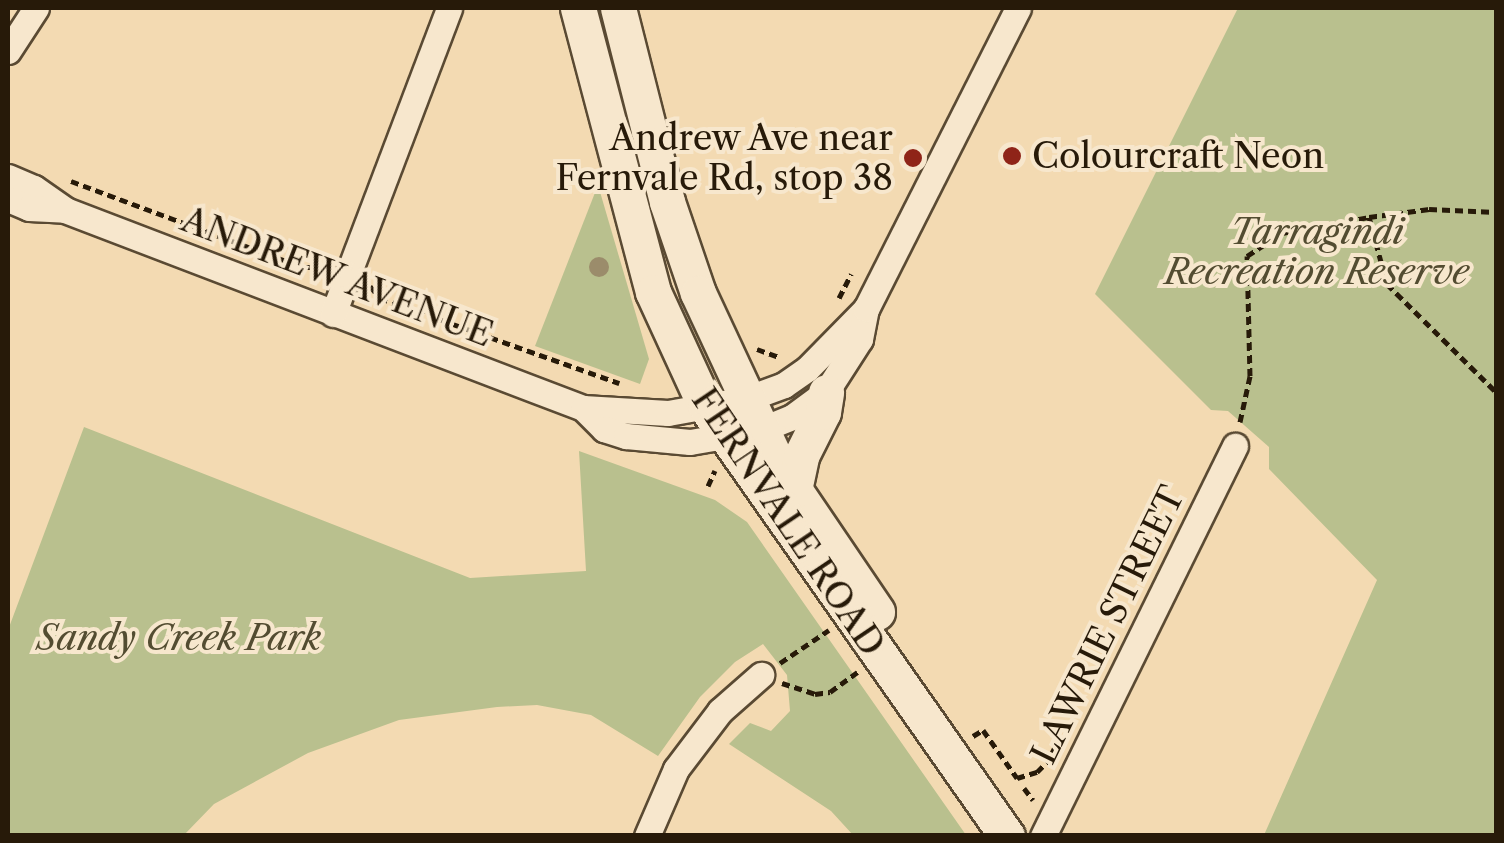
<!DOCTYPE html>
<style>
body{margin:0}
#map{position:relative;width:1504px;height:843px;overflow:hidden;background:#f3dab2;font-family:"Libre Caslon Text",serif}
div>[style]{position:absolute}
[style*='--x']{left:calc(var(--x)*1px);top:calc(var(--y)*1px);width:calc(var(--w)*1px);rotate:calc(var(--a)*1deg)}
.green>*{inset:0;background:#b9c08e}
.path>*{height:5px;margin-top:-2.5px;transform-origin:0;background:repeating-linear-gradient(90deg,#271a09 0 8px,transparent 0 13px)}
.roads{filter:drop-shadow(2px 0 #5a4a33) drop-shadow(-2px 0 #5a4a33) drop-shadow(0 2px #5a4a33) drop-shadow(0 -2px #5a4a33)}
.street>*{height:25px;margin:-12.5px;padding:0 12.5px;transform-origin:12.5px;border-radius:12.5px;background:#f7e7cd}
.secondary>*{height:35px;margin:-17.5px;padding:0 17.5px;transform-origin:17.5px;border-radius:17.5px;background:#f7e7cd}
.trees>*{width:20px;height:20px;margin:-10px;border-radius:50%;background:#9b8c6b}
.dots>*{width:28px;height:28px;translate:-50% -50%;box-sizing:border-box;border:5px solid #f7e7cd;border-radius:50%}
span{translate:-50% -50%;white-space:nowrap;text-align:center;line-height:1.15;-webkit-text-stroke:8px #f7e7cd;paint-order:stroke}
.poi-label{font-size:35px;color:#271a09}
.right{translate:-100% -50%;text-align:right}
.left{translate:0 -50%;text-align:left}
.park-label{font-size:35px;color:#534c31;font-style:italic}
.street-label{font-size:35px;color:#271a09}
.frame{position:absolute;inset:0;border:10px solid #271a09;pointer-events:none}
</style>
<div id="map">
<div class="green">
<i style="clip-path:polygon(1238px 8px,1496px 8px,1496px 835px,1264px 835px,1377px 580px,1269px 469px,1269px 447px,1228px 411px,1211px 410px,1095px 294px)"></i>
<i style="clip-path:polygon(598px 185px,649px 359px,640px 384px,535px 346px)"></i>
<i style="clip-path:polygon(84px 427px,470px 578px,586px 571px,579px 451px,715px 500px,747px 522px,966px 835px,853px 835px,831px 811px,729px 744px,750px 723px,771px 731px,790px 711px,787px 675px,763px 644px,735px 662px,700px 697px,658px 756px,591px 715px,537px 705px,497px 707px,399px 720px,308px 753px,214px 804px,184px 835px,8px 835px,8px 630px)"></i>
</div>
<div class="path">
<i style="--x:71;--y:181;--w:246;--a:20.4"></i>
<i style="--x:302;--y:267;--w:22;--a:0"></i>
<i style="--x:1369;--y:217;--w:61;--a:-7.6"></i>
<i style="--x:1429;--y:209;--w:67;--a:2.6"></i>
<i style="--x:370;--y:286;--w:16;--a:50"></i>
<i style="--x:380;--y:298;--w:254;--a:19.6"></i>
<i style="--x:839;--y:298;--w:27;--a:-63"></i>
<i style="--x:757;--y:349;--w:23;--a:20"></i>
<i style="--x:1240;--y:422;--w:47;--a:-77.7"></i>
<i style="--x:1250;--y:376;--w:120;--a:-91.4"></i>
<i style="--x:1247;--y:256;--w:42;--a:-33.3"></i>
<i style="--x:1282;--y:233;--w:88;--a:-10.4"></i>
<i style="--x:1369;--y:217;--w:69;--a:75"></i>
<i style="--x:1387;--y:284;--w:153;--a:44.7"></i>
<i style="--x:708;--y:486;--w:17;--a:-66"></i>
<i style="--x:780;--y:663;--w:59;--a:-34"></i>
<i style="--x:782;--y:683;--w:35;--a:18"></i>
<i style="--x:815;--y:694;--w:15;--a:-8"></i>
<i style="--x:830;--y:692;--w:34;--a:-36"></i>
<i style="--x:973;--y:736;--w:12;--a:-31"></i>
<i style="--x:983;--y:730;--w:59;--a:54.7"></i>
<i style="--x:1017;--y:778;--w:21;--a:-17"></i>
<i style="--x:1037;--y:772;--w:25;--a:-45"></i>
<i style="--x:1052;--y:753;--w:34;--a:-63"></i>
<i style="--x:1024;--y:788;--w:15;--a:53"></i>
</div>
<div class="roads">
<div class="street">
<i style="--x:8;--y:51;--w:51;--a:-56.9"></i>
<i style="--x:8;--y:177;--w:28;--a:23"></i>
<i style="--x:34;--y:188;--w:38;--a:35"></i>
<i style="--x:65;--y:210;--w:555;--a:20.92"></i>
<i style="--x:583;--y:408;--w:85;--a:3.4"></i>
<i style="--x:668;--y:413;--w:79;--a:-10.2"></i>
<i style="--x:746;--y:399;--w:40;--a:-20.2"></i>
<i style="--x:784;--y:385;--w:28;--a:-35"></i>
<i style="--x:807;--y:369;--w:84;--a:-45.5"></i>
<i style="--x:8;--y:199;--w:23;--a:23"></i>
<i style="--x:29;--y:208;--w:36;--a:3"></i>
<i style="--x:333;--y:314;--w:327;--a:-69.2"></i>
<i style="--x:583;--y:408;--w:30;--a:45"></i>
<i style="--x:604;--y:429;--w:23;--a:18"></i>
<i style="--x:626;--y:436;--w:64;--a:5.4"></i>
<i style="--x:690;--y:442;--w:71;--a:-9.7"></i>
<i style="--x:760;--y:430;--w:35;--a:-22"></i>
<i style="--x:792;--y:417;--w:42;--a:-36.3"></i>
<i style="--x:826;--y:392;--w:63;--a:-57.3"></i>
<i style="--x:860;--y:339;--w:31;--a:-79"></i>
<i style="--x:866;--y:309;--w:337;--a:-63.2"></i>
<i style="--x:647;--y:836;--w:73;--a:-66.6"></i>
<i style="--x:676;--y:769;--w:73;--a:-52.8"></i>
<i style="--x:720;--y:711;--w:55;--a:-41.3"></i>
<i style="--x:1043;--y:836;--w:435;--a:-63.8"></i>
</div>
<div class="secondary">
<i style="--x:578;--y:8;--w:294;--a:75.2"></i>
<i style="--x:653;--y:292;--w:127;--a:65.3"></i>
<i style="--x:706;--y:407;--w:524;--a:54.95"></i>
<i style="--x:618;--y:8;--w:200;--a:75.8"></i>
<i style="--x:667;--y:202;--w:96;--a:71.2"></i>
<i style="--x:698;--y:293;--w:192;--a:65"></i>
<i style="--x:779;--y:467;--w:175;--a:55.9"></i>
<i style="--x:794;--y:490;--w:35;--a:-78"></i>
<i style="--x:801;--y:456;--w:49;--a:-63.4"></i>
<i style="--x:823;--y:412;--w:20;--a:-81"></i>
</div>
</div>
<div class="trees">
<i style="left:599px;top:267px"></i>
</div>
<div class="dots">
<i style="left:1012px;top:156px;background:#8f2418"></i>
<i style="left:913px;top:158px;background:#8f2418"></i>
</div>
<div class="poi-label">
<span class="right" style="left:893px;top:158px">Andrew Ave near<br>Fernvale Rd, stop 38</span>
<span class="left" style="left:1032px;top:156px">Colourcraft Neon</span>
</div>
<div class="park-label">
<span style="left:1317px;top:252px">Tarragindi<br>Recreation Reserve</span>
<span style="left:179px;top:638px">Sandy Creek Park</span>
</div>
<div class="street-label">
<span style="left:337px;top:277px;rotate:21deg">ANDREW AVENUE</span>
<span style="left:788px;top:522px;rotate:56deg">FERNVALE ROAD</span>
<span style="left:1108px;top:625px;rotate:-64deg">LAWRIE STREET</span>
</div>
<div class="frame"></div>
</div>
